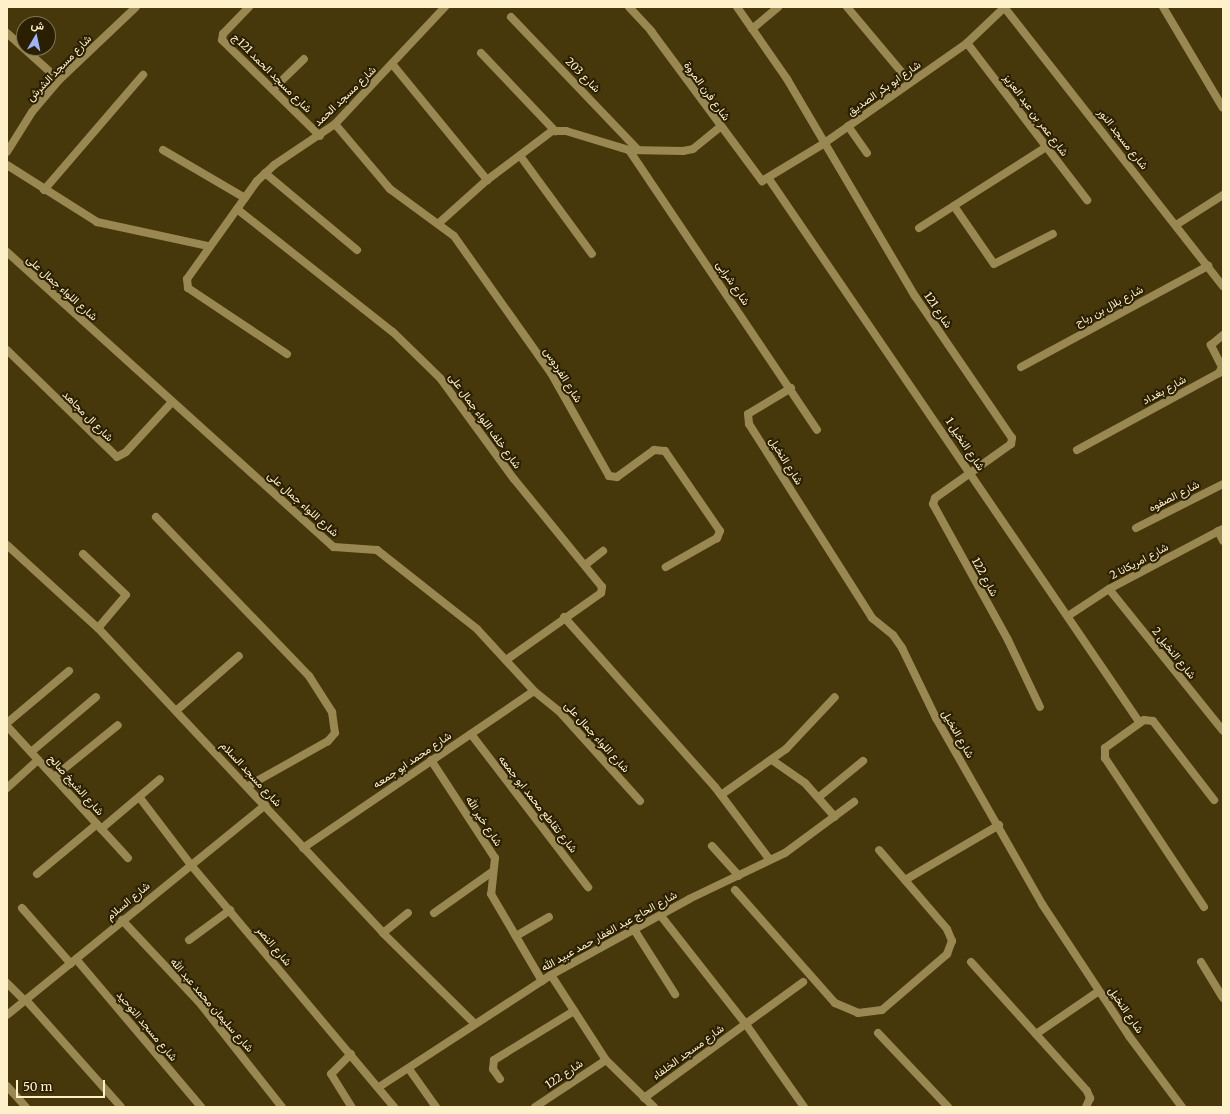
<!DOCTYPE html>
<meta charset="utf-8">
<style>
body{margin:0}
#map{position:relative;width:1230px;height:1114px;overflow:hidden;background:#46380a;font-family:Merriweather,Vazirmatn,serif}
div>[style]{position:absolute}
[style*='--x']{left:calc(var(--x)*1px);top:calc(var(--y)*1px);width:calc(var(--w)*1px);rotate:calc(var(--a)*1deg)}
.minor>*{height:8px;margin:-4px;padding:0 4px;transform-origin:4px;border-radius:4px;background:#9a8852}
span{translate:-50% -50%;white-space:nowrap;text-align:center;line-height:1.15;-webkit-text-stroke:4px #2a1f00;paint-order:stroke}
.street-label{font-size:11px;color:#fef1c9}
.frame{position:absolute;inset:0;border:8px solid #fef1c9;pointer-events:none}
.north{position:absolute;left:16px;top:16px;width:40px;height:40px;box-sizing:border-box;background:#2a1f00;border:1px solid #7f7350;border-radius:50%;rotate:9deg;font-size:11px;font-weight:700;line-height:16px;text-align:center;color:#fef1c9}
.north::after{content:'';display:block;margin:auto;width:14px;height:18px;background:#9eb3fd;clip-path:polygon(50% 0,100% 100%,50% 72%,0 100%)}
.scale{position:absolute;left:16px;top:1080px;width:89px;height:18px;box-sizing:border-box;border:2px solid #fef1c9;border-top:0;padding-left:5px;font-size:12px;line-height:14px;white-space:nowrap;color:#fef1c9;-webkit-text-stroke:3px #2a1f00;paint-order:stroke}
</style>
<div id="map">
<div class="minor">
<i style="--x:249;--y:7;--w:37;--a:134"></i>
<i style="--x:223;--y:34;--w:6;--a:99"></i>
<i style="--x:222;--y:40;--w:137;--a:44.4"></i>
<i style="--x:629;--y:7;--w:33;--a:47"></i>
<i style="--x:651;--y:31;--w:187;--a:53.5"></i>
<i style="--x:762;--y:181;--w:71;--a:-31.2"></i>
<i style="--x:823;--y:144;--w:176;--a:-35"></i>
<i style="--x:967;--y:43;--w:52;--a:-43.5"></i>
<i style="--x:737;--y:7;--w:88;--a:55.2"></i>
<i style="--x:787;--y:79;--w:252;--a:59.5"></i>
<i style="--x:915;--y:296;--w:172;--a:55.7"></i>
<i style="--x:1012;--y:438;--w:6;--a:99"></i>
<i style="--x:1011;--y:444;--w:93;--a:144.6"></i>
<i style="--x:935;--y:498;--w:6;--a:108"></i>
<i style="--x:933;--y:504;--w:155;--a:61.1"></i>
<i style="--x:1008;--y:640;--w:74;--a:64.5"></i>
<i style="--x:847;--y:7;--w:98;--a:50"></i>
<i style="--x:1004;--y:7;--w:355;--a:51.9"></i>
<i style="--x:1163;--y:7;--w:117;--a:59.3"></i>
<i style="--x:511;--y:17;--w:184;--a:46.3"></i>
<i style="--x:752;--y:29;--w:34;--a:-40"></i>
<i style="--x:7;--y:33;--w:70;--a:42.1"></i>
<i style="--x:967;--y:43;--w:198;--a:52.6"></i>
<i style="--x:481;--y:53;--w:108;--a:46.5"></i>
<i style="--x:393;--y:65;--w:149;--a:50.7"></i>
<i style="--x:273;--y:89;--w:43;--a:-44.1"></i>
<i style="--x:335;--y:124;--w:85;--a:49.8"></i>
<i style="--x:390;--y:189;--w:79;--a:36.3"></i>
<i style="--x:454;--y:236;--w:168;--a:54.7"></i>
<i style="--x:551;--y:373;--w:118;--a:60.6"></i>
<i style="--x:609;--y:476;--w:8;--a:7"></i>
<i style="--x:617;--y:477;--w:46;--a:-36.1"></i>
<i style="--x:654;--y:450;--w:11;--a:5"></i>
<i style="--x:665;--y:451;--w:97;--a:55.5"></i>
<i style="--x:720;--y:531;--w:8;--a:113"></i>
<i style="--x:717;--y:538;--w:59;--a:150.4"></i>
<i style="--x:848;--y:126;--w:33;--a:55"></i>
<i style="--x:163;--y:150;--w:95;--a:30.3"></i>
<i style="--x:629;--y:150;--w:337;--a:56.1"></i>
<i style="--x:7;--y:152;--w:47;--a:-58"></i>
<i style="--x:32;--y:112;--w:42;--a:-49.8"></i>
<i style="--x:59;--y:80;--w:106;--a:-43.5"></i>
<i style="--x:521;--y:157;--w:120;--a:53.8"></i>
<i style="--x:7;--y:165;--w:107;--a:32.3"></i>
<i style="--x:97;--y:222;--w:114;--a:12.2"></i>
<i style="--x:265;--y:173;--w:120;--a:39.9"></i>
<i style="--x:769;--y:179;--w:658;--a:55.71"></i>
<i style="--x:44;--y:190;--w:152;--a:-49.3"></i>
<i style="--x:954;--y:206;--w:70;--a:55.4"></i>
<i style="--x:994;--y:264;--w:66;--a:-27"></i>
<i style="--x:237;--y:209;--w:199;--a:38.3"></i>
<i style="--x:393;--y:332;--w:66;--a:44.4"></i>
<i style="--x:440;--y:378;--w:125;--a:53.8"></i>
<i style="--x:514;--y:479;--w:139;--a:50.8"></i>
<i style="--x:602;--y:587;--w:6;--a:99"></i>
<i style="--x:601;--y:593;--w:116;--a:144.8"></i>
<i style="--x:439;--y:223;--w:64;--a:-41.9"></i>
<i style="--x:487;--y:180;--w:81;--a:-37"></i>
<i style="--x:552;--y:131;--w:14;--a:0"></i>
<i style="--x:566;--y:131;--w:66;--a:16.8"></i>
<i style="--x:629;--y:150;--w:54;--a:1.1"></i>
<i style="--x:683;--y:151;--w:10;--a:-11"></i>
<i style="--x:693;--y:149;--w:35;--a:-39"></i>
<i style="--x:1176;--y:225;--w:56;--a:-32.6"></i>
<i style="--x:919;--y:228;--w:151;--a:-32.5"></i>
<i style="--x:7;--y:252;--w:440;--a:42.1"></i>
<i style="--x:334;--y:547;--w:43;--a:4"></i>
<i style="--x:377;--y:550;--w:127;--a:38.3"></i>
<i style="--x:477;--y:629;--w:84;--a:47.4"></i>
<i style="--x:534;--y:691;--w:32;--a:39"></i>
<i style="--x:559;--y:711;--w:121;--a:48"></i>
<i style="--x:7;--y:350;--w:153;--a:44.2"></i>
<i style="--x:117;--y:457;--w:10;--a:-29"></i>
<i style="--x:126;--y:452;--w:68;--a:-47.4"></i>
<i style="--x:287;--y:354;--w:119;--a:-146.3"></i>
<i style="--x:188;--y:288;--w:9;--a:-96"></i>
<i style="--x:187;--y:279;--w:120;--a:-54.5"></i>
<i style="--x:257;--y:181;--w:23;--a:-43"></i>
<i style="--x:274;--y:165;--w:73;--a:-33.9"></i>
<i style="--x:335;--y:124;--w:161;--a:-46.8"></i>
<i style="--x:1021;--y:367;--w:213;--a:-28.4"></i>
<i style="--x:791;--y:388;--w:50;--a:148.8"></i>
<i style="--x:748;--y:414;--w:10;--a:84"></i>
<i style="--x:749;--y:424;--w:230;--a:57.6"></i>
<i style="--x:872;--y:618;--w:27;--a:39"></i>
<i style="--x:893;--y:635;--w:16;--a:55"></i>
<i style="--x:902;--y:648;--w:78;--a:64.1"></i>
<i style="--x:936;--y:718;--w:214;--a:60.3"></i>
<i style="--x:1042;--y:904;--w:158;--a:56.6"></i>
<i style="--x:1129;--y:1036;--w:89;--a:53.3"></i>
<i style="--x:1077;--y:450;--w:162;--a:-28.5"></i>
<i style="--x:1219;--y:373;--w:7;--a:-63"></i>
<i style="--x:1222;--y:367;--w:25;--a:-117"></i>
<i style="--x:1211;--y:345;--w:16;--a:-40"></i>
<i style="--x:156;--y:517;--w:221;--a:46.1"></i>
<i style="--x:309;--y:676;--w:43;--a:57.4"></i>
<i style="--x:332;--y:712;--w:21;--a:82"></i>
<i style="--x:335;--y:733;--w:11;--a:131"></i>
<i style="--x:328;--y:741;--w:92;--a:150.6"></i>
<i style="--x:1136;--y:528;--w:97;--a:-26.8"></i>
<i style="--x:1218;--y:531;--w:11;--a:63"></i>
<i style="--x:7;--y:545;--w:123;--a:42.4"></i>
<i style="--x:98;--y:628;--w:417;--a:46.9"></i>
<i style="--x:383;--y:933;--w:129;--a:44.7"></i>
<i style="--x:83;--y:554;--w:59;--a:43.6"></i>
<i style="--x:126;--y:595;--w:43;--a:130.3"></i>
<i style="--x:585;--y:565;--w:23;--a:-38"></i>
<i style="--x:1109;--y:589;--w:182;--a:51.2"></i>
<i style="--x:1068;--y:616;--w:49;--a:-33.4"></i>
<i style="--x:1109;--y:589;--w:129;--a:-27.8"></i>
<i style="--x:564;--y:617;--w:227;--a:48.4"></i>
<i style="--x:715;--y:787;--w:91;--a:53"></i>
<i style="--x:177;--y:710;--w:82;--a:-41.1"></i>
<i style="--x:7;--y:723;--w:81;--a:-40"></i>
<i style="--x:7;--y:726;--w:179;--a:47.5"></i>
<i style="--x:471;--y:734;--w:193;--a:52.6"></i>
<i style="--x:31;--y:752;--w:85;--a:-40.2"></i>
<i style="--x:431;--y:760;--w:117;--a:56.9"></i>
<i style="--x:495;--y:858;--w:36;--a:96"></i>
<i style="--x:491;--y:894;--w:101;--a:59.6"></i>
<i style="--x:772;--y:760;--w:40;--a:34.9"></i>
<i style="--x:805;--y:783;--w:45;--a:48.6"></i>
<i style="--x:54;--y:777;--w:82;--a:-39.1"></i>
<i style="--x:7;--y:788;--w:42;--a:-42.1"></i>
<i style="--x:721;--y:795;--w:80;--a:-35.3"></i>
<i style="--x:786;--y:749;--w:71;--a:-46.7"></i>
<i style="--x:819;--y:797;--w:57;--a:-39.3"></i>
<i style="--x:140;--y:798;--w:84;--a:52.7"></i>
<i style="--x:191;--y:865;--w:316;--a:50"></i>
<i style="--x:101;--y:829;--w:77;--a:-40.3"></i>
<i style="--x:712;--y:846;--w:40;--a:48"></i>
<i style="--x:303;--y:848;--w:279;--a:-34.2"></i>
<i style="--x:37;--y:874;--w:78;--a:-39.8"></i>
<i style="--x:905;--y:880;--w:109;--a:-30.3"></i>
<i style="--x:735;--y:890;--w:151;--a:48.5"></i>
<i style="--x:835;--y:1003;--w:25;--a:23"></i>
<i style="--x:858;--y:1013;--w:24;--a:-7"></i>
<i style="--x:882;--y:1010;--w:86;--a:-40.7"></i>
<i style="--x:947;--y:954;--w:14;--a:-69"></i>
<i style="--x:952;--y:941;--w:13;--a:-113"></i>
<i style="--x:947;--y:929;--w:104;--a:-130.7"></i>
<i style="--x:1204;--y:907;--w:179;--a:-123.6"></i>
<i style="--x:1105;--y:758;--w:10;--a:-90"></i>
<i style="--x:1105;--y:748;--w:48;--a:-35.7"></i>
<i style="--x:1144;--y:720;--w:9;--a:6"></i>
<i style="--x:1153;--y:721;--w:100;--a:52.3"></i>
<i style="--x:22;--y:908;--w:74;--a:48.8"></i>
<i style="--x:434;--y:913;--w:71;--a:-35.3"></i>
<i style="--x:661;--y:916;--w:136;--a:51.9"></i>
<i style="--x:745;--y:1023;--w:103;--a:54.9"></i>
<i style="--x:122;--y:920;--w:112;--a:46.8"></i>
<i style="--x:199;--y:1002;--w:134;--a:51.7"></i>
<i style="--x:635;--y:931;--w:75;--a:57.6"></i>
<i style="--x:383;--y:933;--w:32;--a:-39"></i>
<i style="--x:516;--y:936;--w:38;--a:-30"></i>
<i style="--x:189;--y:940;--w:51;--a:-36.2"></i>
<i style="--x:76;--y:959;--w:194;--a:49.8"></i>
<i style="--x:971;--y:962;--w:173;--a:48"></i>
<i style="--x:1087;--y:1091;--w:8;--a:67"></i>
<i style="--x:1090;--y:1098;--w:10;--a:114"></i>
<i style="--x:1201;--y:962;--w:42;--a:58.6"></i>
<i style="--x:551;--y:975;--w:101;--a:57.1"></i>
<i style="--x:606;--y:1060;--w:67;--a:44.4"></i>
<i style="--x:7;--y:983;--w:25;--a:45"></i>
<i style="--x:26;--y:1000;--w:143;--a:48.4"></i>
<i style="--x:7;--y:1015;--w:333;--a:-39.1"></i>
<i style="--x:878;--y:1033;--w:102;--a:46.6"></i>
<i style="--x:1036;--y:1034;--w:76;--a:-34.3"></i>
<i style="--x:351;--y:1054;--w:28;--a:135"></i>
<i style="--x:331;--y:1074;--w:39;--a:58"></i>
<i style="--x:409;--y:1069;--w:47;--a:54.6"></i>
<i style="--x:500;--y:1079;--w:12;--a:-125"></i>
<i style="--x:493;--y:1069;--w:9;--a:-84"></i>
<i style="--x:494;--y:1060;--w:94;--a:-31.5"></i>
<i style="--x:7;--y:1086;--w:28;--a:48"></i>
<i style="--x:379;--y:1087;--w:205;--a:-33.1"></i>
<i style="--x:551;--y:975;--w:158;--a:-28.8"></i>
<i style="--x:689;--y:899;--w:106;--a:-25.6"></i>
<i style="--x:785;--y:853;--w:86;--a:-36.5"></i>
<i style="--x:644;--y:1098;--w:197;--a:-36.1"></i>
<i style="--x:535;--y:1107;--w:85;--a:-33.5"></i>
</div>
<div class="street-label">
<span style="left:59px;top:68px;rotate:-46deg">شارع مسجد الشرش</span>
<span style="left:272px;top:73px;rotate:45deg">شارع مسجد الحمد 121ج</span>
<span style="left:583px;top:75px;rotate:45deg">شارع 203</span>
<span style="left:884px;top:88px;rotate:-35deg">شارع ابو بكر الصديق</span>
<span style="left:707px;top:91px;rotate:54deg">شارع فرن المروة</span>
<span style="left:345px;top:96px;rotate:-44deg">شارع مسجد الحمد</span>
<span style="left:1036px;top:115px;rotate:53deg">شارع عمر بن عبد العزيز</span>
<span style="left:1123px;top:139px;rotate:52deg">شارع مسجد النور</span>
<span style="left:733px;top:283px;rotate:56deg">شارع شرابى</span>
<span style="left:62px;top:288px;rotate:42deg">شارع اللواء جمال على</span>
<span style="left:1109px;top:306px;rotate:-28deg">شارع بلال بن رباح</span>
<span style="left:938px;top:310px;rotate:56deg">شارع 121</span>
<span style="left:563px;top:375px;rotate:58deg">شارع الفردوس</span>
<span style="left:1164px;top:390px;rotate:-29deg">شارع بغداد</span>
<span style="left:88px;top:416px;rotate:45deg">شارع ال مجاهد</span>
<span style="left:485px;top:421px;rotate:54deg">شارع خلف اللواء جمال على</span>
<span style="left:965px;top:444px;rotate:56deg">شارع النخيل 1</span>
<span style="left:786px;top:461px;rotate:58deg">شارع النخيل</span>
<span style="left:1174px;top:496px;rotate:-27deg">شارع الصفوه</span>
<span style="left:303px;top:504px;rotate:42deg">شارع اللواء جمال على</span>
<span style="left:1139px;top:561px;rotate:-28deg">شارع امريكانا 2</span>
<span style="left:985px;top:577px;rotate:61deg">شارع 122</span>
<span style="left:1174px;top:653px;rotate:51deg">شارع النخيل 2</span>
<span style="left:958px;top:734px;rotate:60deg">شارع النخيل</span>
<span style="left:597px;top:737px;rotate:48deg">شارع اللواء جمال على</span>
<span style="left:412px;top:760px;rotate:-34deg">شارع محمد ابو جمعه</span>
<span style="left:251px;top:774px;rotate:47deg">شارع مسجد السلام</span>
<span style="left:76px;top:785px;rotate:48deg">شارع الشيخ صالح</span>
<span style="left:538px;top:804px;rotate:52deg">شارع تقاطع محمد ابو جمعه</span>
<span style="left:484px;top:821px;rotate:57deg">شارع خير الله</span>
<span style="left:128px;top:901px;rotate:-40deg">شارع السلام</span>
<span style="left:609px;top:931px;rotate:-29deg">شارع الحاج عبد الغفار حمد عبيد الله</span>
<span style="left:274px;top:946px;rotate:50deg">شارع النصر</span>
<span style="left:212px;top:1005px;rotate:49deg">شارع سليمان محمد عبد الله</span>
<span style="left:1126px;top:1010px;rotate:56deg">شارع النخيل</span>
<span style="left:147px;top:1026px;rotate:50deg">شارع مسجد التوحيد</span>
<span style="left:688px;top:1052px;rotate:-36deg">شارع مسجد الخلفاء</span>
<span style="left:564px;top:1074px;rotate:-34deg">شارع 122</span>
</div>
<div class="frame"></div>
<div class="north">ش</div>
<div class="scale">50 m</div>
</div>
